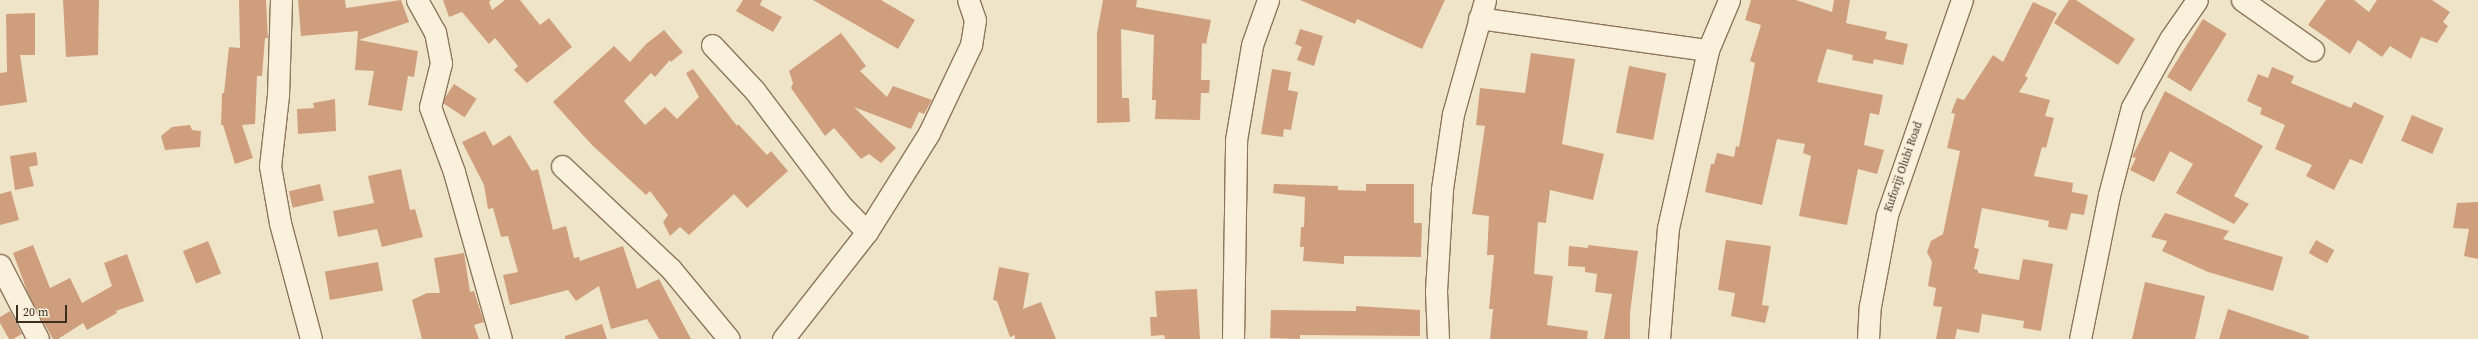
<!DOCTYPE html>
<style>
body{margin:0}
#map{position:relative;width:2478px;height:339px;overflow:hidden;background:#f0e4c8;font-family:"Source Serif 4",serif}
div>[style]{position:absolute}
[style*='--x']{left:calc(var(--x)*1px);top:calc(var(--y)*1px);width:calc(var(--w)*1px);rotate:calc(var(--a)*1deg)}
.building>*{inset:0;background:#cf9f7d;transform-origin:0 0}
.roads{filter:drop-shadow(1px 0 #8d765c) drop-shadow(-1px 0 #8d765c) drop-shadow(0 1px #8d765c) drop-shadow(0 -1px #8d765c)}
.minor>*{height:21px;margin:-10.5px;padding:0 10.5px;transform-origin:10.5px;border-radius:10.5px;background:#faf1dc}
span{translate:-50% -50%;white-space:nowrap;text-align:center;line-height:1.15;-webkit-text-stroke:3px #f7eed8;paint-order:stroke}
.street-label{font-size:11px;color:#3d2e20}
.scale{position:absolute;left:16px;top:305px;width:51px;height:18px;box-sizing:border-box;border:2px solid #3d2e20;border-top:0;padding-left:5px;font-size:12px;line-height:14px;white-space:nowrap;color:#3d2e20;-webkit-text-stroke:3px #f7eed8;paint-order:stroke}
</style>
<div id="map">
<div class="building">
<i style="clip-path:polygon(63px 0,99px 0,98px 55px,66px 57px)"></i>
<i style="clip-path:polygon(239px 0,266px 0,268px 38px,265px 38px,262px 76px,257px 76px,255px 124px,242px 125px,253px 158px,235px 164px,223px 125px,221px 125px,222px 93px,224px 93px,229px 47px,240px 48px)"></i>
<i style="clip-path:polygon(298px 0,345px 0,346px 8px,401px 0,409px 22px,359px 40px,418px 51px,414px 77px,408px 76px,402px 111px,368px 105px,374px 71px,355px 70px,358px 31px,301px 36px)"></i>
<i style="clip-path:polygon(443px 0,491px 0,489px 2px,492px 10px,505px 0,520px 0,540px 25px,549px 18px,572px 47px,527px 83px,514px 70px,518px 66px,495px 38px,489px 44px,462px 12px,449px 17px)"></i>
<i style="clip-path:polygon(743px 0,762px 0,760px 5px,782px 17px,773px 32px,736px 11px)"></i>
<i style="clip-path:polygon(813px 0,881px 0,915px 20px,898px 49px)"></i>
<i style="clip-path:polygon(1103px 0,1137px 0,1136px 7px,1211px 20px,1206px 44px,1202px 43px,1201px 80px,1210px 80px,1209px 93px,1201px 93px,1200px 120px,1155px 119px,1156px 100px,1152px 100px,1154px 35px,1121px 29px,1122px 98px,1129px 98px,1130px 122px,1097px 123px,1097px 33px)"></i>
<i style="clip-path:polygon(1300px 0,1445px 0,1422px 49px,1357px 19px,1355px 24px)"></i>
<i style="clip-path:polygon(1751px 0,1796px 0,1832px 12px,1834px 0,1850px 0,1846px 23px,1887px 32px,1885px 39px,1908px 44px,1903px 65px,1874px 59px,1873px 64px,1852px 60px,1853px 55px,1827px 49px,1817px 82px,1883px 95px,1879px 115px,1870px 113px,1864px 145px,1884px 150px,1877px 174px,1858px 169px,1847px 225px,1799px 216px,1811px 156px,1803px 153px,1805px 144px,1777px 139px,1762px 205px,1705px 192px,1711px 164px,1714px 164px,1717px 153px,1734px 157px,1736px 146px,1739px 147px,1755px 63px,1750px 61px,1761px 25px,1745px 20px)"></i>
<i style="clip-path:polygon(2069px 0,2076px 0,2135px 39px,2118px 65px,2054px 23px)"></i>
<i style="clip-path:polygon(2326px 0,2354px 0,2369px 12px,2377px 0,2432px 0,2450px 12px,2443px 22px,2448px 26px,2437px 43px,2421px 37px,2411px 59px,2390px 46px,2382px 57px,2358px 40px,2350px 54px,2308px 25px)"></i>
<i style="clip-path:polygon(2033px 2px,2057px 13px,2025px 76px,2028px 78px,2019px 92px,2050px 100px,2045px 116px,2054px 118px,2046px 148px,2042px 147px,2034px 176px,2073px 183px,2072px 192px,2088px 195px,2084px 215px,2071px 213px,2067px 230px,2048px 227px,2049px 221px,1982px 208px,1974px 248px,1979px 249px,1974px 269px,1978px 270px,1978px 273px,2019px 280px,2023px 259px,2053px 264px,2041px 331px,2023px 328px,2024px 321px,1982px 314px,1979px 333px,1957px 329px,1955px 339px,1936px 339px,1942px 307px,1933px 306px,1936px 288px,1928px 286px,1932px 262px,1927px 252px,1931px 241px,1943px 234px,1960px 151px,1947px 148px,1955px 114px,1951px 113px,1957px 98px,1964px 100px,1993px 55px,2003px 62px)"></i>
<i style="clip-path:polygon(35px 13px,35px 55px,20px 55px,27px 102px,0 106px,0 73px,7px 72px,6px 14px)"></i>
<i style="left:2203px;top:19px;width:28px;height:68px;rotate:32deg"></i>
<i style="clip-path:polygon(1300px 29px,1323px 36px,1314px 66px,1297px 60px,1302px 47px,1295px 44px)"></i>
<i style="clip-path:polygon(664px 30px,683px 52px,671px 62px,670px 60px,655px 77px,651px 73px,624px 101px,645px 125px,665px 107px,677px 119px,699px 97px,686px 73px,693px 69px,737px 126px,738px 124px,767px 155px,771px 151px,788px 171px,747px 208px,734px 194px,689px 235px,680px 227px,670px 236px,663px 222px,668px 215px,650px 191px,646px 195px,592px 145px,553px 102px,614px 46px,630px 62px,646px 44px)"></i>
<i style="clip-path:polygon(841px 33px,866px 66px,860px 71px,887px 97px,893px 86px,932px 100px,924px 114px,919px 112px,911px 129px,854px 107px,896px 148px,881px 163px,869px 154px,861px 159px,834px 128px,825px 136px,791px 88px,793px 83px,789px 71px)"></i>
<i style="clip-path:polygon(1531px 53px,1575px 59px,1562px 144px,1604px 154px,1593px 200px,1550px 190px,1546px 223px,1538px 222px,1534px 274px,1553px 276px,1547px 325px,1588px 331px,1587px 339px,1490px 339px,1493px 309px,1489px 309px,1494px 255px,1487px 255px,1489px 216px,1472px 214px,1485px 126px,1476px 125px,1480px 88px,1525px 93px)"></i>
<i style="left:1629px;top:66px;width:38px;height:68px;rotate:11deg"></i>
<i style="clip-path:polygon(2272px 67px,2294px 76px,2291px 83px,2351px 108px,2354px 102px,2384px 116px,2362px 164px,2350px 159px,2334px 190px,2306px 176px,2312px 165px,2275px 149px,2285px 125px,2260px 114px,2262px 108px,2247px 101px,2258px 74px,2268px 78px)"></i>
<i style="clip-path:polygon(1272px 69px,1291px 72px,1288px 90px,1298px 92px,1291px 130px,1284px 129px,1283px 137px,1261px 134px)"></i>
<i style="left:454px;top:84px;width:27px;height:22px;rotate:33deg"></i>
<i style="clip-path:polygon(2165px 91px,2263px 146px,2234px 196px,2249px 204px,2234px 224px,2176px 193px,2193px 164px,2170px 151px,2154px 182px,2130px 170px,2136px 158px,2132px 157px)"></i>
<i style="clip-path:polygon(335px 99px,336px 131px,298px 134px,297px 109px,314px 108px,313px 103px)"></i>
<i style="left:2412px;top:115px;width:34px;height:28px;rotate:23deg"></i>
<i style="clip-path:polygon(190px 125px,192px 130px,201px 131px,200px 147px,165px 150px,161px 136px,172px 127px)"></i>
<i style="clip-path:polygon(485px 131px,493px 146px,510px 135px,532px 171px,538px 169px,553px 230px,566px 226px,574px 258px,579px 257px,580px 261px,623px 246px,637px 289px,659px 279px,691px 339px,659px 339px,647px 319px,611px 329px,599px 286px,576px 301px,568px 290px,510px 305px,503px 275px,518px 272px,508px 236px,501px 237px,493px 208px,488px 209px,484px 185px,462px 142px)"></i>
<i style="clip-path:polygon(36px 152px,38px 165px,29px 167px,34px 186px,15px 190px,10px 156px)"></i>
<i style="clip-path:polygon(401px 169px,410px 210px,415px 209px,423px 237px,382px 247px,377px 229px,338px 237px,333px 211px,374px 203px,368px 176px)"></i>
<i style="left:320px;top:184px;width:17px;height:32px;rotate:77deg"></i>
<i style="clip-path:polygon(1274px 184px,1338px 186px,1338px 190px,1366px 191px,1366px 184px,1414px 184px,1414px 223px,1422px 223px,1421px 257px,1344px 256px,1344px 264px,1303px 261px,1304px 247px,1300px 247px,1301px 227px,1304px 227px,1305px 197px,1273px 193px)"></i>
<i style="clip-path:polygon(11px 191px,19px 220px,0 225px,0 194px)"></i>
<i style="clip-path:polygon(2478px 202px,2478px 259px,2464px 256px,2469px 229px,2453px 228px,2457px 203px)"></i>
<i style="clip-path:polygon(2165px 213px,2229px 231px,2223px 239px,2283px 257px,2273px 291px,2208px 272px,2162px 251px,2167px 241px,2151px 237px)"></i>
<i style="clip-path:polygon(1726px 240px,1771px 246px,1762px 305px,1769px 306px,1765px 323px,1731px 316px,1735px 293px,1718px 290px)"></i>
<i style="left:2316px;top:240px;width:21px;height:15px;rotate:29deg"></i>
<i style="left:208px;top:241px;width:35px;height:27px;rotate:68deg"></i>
<i style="clip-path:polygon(33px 245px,50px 288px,70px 278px,82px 303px,112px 286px,104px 263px,127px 254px,144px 301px,116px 311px,117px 313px,87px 330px,83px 323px,58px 339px,53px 339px,29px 296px,13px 253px)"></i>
<i style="clip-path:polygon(1588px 245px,1638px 251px,1630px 313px,1630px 339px,1604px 339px,1612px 294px,1595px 292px,1597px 274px,1585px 272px,1585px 267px,1568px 266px,1569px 246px,1588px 248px)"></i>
<i style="clip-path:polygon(464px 253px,470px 292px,474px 291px,484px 322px,474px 325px,479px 339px,422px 339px,412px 300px,427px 293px,440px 293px,434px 258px)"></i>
<i style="left:378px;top:262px;width:29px;height:54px;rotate:80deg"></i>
<i style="clip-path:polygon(999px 267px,1029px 273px,1023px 309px,1041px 302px,1056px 339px,1015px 339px,1015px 335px,1010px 337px,997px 301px,993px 300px)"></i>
<i style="clip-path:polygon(2145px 282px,2205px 296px,2195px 339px,2132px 339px)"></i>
<i style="clip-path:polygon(1197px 289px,1200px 339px,1165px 339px,1164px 335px,1151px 336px,1150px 317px,1157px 317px,1155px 291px)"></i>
<i style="clip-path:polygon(1356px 306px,1420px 310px,1420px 336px,1300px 335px,1300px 339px,1270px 338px,1271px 310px,1356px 311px)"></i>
<i style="clip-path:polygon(2228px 309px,2309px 336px,2308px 339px,2219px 339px)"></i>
<i style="clip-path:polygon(10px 311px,22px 334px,13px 339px,9px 339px,0 323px,0 317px)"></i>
<i style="clip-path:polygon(602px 324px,607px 339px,565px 339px,565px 336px)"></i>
</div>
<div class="roads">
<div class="minor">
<i style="--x:281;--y:0;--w:95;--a:91.8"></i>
<i style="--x:278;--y:95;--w:71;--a:96.4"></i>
<i style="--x:270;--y:166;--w:58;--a:80"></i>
<i style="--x:280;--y:223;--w:120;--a:75"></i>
<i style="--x:417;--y:0;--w:37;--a:61"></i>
<i style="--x:435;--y:32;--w:32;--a:79"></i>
<i style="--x:441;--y:63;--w:45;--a:104"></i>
<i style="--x:430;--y:107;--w:69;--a:69.7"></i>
<i style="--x:454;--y:172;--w:173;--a:74.3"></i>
<i style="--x:2242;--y:0;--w:87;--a:35.2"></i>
<i style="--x:1479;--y:18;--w:231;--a:8"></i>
<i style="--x:712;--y:45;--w:63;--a:46.9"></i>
<i style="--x:755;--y:91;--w:141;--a:53"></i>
<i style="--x:840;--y:204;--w:39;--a:46"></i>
<i style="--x:562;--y:166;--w:149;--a:43.4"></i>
<i style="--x:670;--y:268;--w:92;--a:50.3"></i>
<i style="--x:0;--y:265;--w:83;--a:62.8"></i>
<i style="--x:783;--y:339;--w:136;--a:-51.9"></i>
<i style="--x:867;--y:232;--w:117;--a:-57.9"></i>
<i style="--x:929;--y:133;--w:98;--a:-64.5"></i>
<i style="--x:971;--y:45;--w:25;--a:-81"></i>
<i style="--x:975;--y:20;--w:21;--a:-109"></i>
<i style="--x:1233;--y:339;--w:199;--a:-89.1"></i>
<i style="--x:1236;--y:140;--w:96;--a:-80.4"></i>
<i style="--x:1252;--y:45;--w:48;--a:-70.4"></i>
<i style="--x:1438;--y:339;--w:48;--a:-92.4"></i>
<i style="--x:1436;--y:291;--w:102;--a:-86.6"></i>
<i style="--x:1442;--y:189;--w:76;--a:-81.7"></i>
<i style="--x:1453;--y:114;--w:118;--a:-74.3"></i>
<i style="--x:1659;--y:339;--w:111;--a:-85.4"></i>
<i style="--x:1668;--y:228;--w:182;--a:-77.3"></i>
<i style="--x:1708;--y:50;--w:54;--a:-67.2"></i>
<i style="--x:1868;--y:339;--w:33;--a:-87"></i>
<i style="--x:1870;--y:306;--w:93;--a:-79.4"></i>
<i style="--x:1887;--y:215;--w:228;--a:-70.8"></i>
<i style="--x:2080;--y:339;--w:147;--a:-78.6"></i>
<i style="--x:2109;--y:195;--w:91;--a:-75.4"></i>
<i style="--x:2132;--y:107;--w:78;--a:-60.8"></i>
<i style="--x:2170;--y:39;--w:47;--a:-55.3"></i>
</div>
</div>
<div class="street-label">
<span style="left:1904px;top:167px;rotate:-71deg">Kuforiji Olubi Road</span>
</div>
<div class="scale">20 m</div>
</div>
